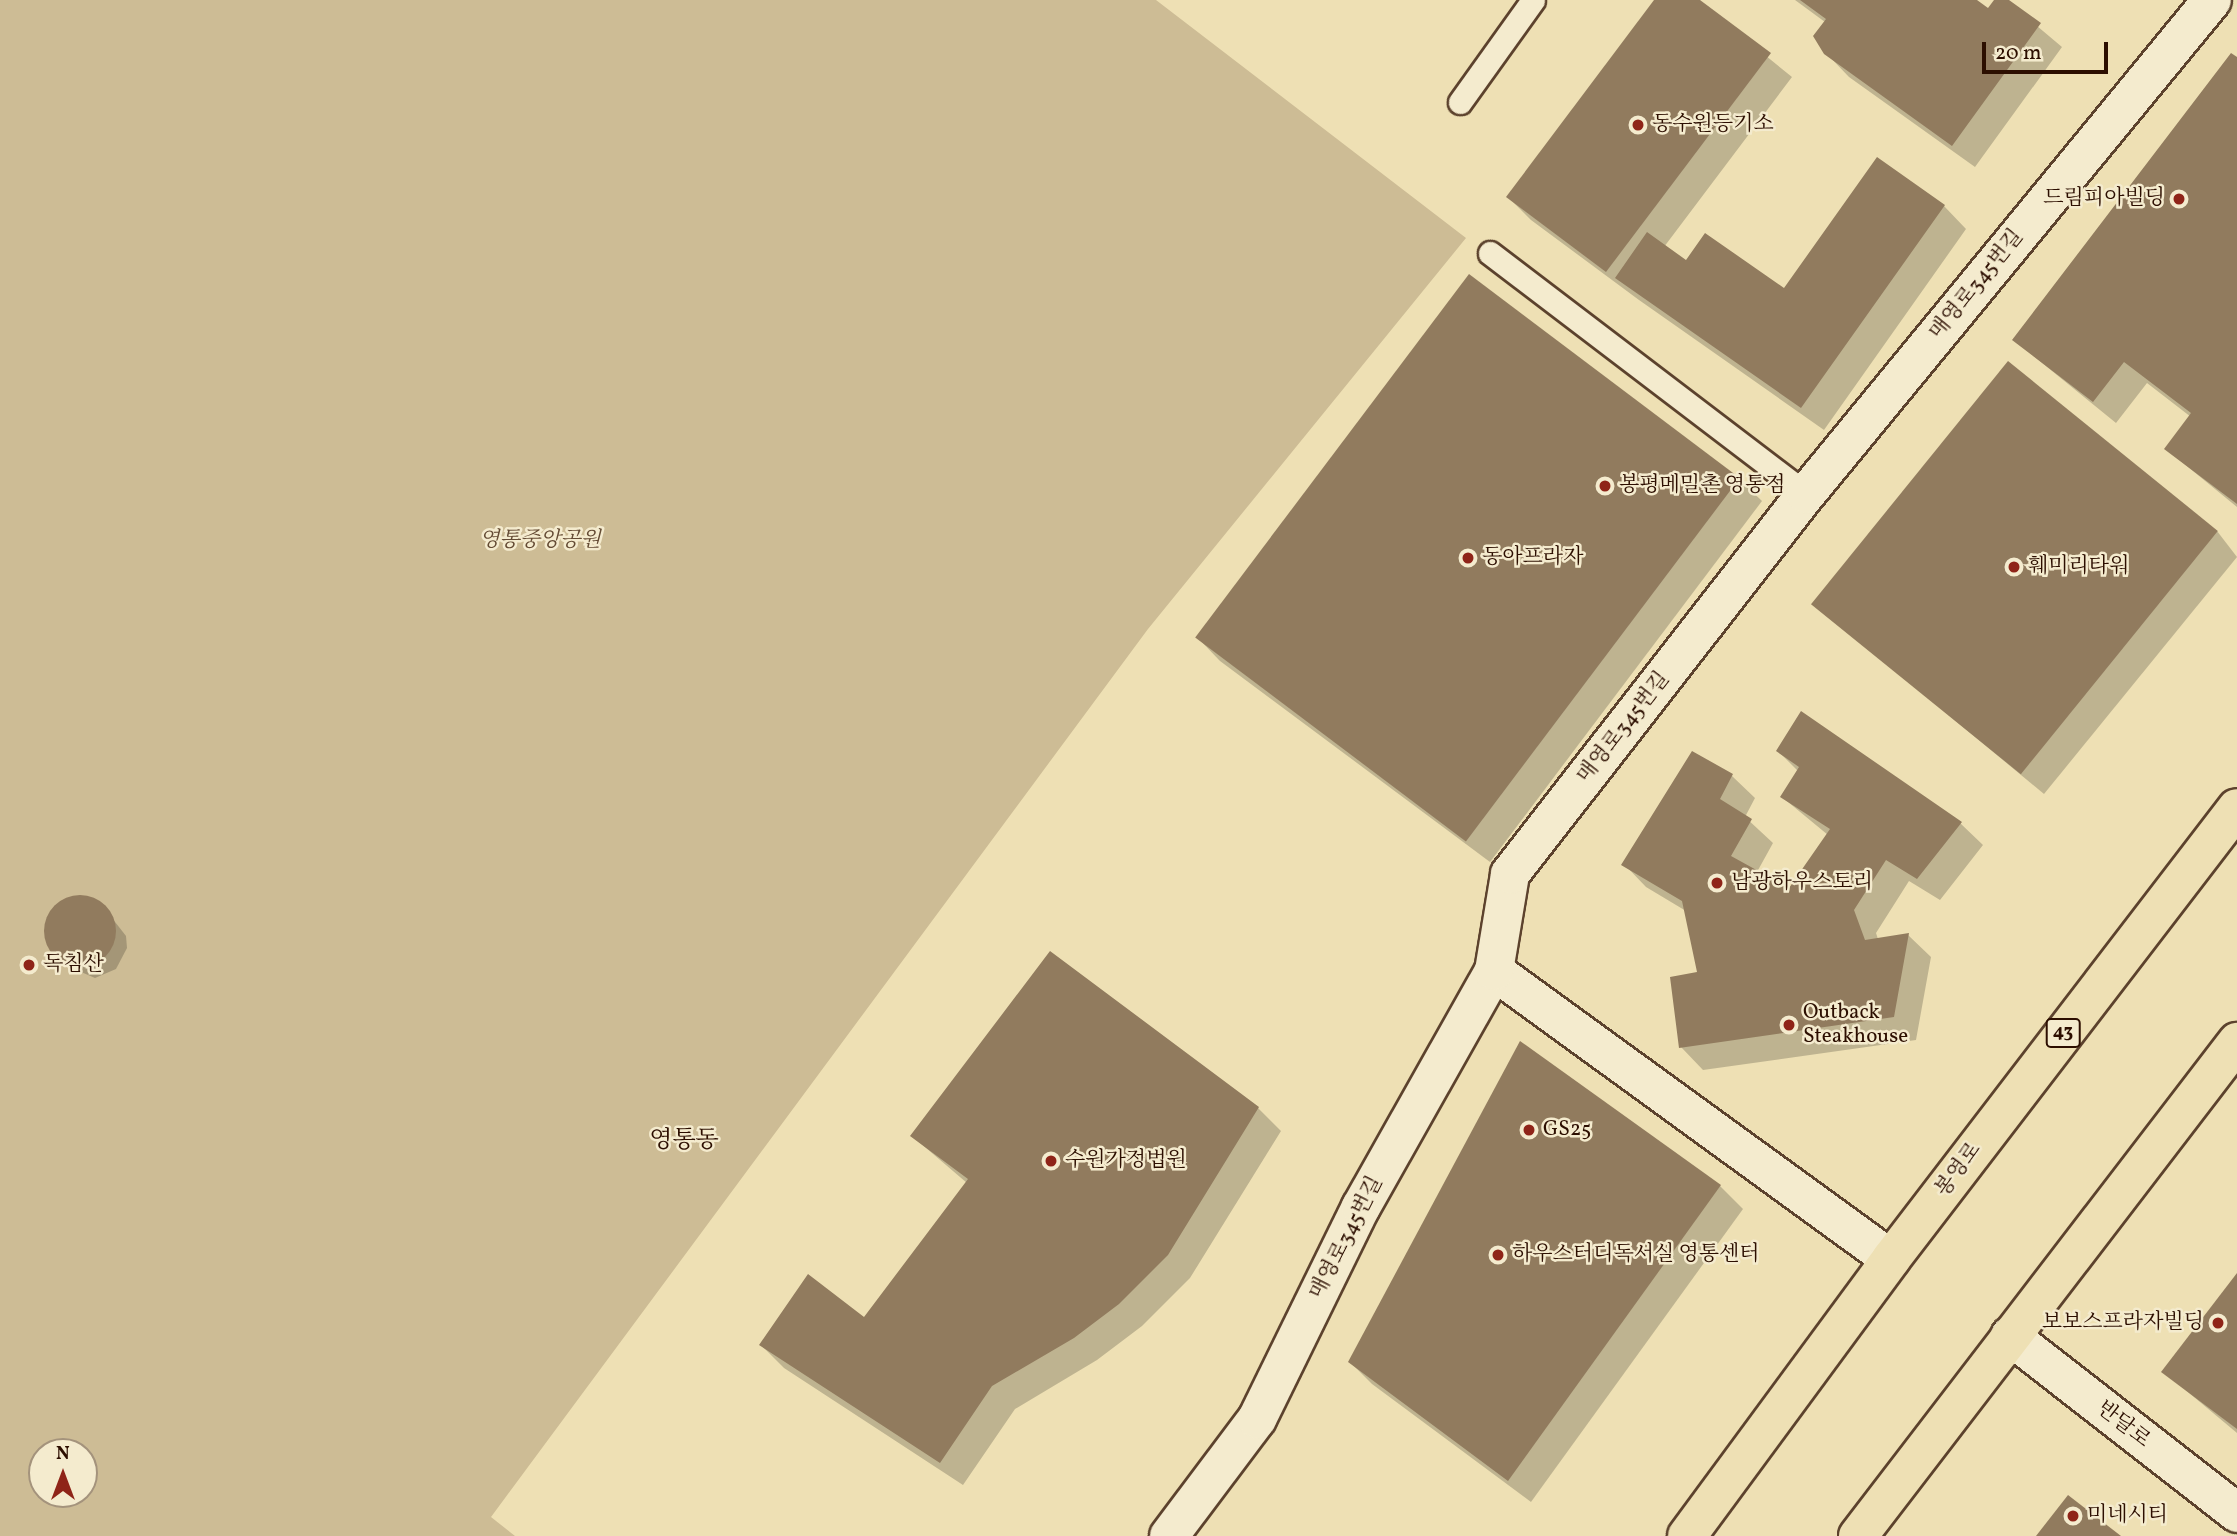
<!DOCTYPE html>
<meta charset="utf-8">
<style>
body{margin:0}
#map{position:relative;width:2237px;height:1536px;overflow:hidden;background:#eee0b4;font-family:Vollkorn,"Noto Serif KR",serif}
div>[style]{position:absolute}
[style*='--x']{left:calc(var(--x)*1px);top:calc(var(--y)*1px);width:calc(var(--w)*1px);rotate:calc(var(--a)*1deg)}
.green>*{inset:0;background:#cdbc95}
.shadow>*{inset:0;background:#0003}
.building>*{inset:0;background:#917b5e;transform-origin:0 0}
.round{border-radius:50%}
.roads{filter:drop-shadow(2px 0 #5c422d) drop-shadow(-2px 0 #5c422d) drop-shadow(0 2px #5c422d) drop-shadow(0 -2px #5c422d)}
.service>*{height:23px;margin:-11.5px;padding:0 11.5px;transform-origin:11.5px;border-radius:11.5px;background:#f4ebce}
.minor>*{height:38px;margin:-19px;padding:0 19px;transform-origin:19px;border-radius:19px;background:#f4ebce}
.tertiary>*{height:38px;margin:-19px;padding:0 19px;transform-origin:19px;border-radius:19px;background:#f4ebce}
.primary>*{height:38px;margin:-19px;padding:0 19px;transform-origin:19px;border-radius:19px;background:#eee0b4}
.dots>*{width:19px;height:19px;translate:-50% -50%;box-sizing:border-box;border:4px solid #f4ebce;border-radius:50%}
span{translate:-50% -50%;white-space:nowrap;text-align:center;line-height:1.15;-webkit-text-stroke:5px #f4ebce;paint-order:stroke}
.shield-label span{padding:2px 5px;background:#f4ebce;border:2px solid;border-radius:5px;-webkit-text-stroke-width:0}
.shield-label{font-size:19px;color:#2c0e00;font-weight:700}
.poi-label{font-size:21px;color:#2c0e00}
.left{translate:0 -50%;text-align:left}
.right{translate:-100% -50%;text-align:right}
.street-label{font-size:21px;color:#2c0e00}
.park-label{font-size:21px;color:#644b34;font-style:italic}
.quarter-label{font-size:24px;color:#2c0e00}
.north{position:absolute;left:28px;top:1438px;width:70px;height:70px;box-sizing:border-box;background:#f4ebce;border:2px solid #a4937c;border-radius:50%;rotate:0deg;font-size:19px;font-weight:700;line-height:28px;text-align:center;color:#2c0e00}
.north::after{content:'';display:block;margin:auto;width:24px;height:32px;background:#8f2418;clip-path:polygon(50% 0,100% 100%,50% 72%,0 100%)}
.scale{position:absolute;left:1982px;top:42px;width:126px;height:32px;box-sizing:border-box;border:4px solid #2c0e00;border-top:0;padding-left:9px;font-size:21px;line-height:24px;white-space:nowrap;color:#2c0e00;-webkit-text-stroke:5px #f4ebce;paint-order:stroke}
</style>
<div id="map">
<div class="green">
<i style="clip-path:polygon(evenodd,0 0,1156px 0,1466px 238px,1148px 629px,491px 1517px,515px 1536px,0 1536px,0 0,42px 1452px,84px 1452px,84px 1494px,42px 1494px,42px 1452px)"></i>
</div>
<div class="shadow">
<i style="clip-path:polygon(1656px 0,1697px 0,1792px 77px,1664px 247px,1687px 262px,1784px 291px,1944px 206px,1966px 229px,1824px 430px,1639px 300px,1531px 220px,1508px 197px)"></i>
<i style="clip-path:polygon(1795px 0,1974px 0,1989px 10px,1996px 0,2006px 0,2062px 47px,1975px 167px,1849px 77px,1826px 53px,1825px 22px)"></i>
<i style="clip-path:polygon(2237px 59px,2237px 507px,2166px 449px,2191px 417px,2147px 383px,2116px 423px,2014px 340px)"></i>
<i style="clip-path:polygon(1739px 479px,1762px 501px,1490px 862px,1220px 661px,1198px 638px)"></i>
<i style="clip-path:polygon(2217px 531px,2237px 557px,2044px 794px,1813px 603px)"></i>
<i style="clip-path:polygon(1778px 751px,1960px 823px,1983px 845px,1940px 900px,1909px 881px,1876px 933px,1878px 939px,1908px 935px,1931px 957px,1916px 1040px,1703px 1070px,1681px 1047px,1699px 974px,1686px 911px,1646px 887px,1624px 864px,1693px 753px,1732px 776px,1755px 798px,1745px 817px,1773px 843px,1757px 872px,1789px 890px,1828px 835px,1782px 797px,1799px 772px)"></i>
<i style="clip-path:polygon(78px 897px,101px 904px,126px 936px,127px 948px,116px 969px,95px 978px,65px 965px,53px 953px,46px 933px,51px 912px)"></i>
<i style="clip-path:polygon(1050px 953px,1258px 1108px,1281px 1131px,1190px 1278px,1142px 1326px,1097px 1360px,1015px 1409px,963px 1485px,784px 1368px,761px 1345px,864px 1319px,967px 1183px,912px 1136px)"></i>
<i style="clip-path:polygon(1720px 1186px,1743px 1209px,1531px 1502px,1372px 1384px,1350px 1362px)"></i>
<i style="clip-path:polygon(2237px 1276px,2237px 1433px,2164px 1372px)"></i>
</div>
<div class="building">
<i style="clip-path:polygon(1654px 0,1700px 0,1771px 53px,1606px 272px,1506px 197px)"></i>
<i style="clip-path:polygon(1800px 0,1977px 0,1988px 8px,1994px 0,2009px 0,2041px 23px,1952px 146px,1824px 54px,1813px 36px,1826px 19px)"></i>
<i style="clip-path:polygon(2231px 53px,2237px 57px,2237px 504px,2164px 449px,2191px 413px,2124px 362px,2093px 402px,2012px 340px)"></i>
<i style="clip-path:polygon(1877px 157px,1945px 205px,1801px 408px,1615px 278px,1647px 232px,1686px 260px,1705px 233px,1784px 288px)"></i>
<i style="left:1469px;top:274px;width:339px;height:455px;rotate:37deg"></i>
<i style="left:2008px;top:361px;width:270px;height:313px;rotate:39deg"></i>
<i style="clip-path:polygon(1801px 711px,1962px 822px,1917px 879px,1886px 860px,1854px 910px,1865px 940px,1909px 933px,1894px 1017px,1679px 1048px,1670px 977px,1697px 972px,1682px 901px,1621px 865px,1692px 751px,1733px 774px,1720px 799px,1752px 819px,1731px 856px,1789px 888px,1830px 829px,1780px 797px,1799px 767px,1776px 751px)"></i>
<i class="round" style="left:44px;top:895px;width:72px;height:72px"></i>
<i style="clip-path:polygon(1050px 951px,1259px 1107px,1168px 1255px,1119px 1304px,1074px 1338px,992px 1386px,940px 1463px,759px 1345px,808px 1274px,864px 1317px,968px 1179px,910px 1136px)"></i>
<i style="clip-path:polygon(1520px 1041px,1721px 1185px,1508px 1481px,1348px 1362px)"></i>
<i style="clip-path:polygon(2237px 1273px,2237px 1429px,2161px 1372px)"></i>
<i style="clip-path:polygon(2068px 1495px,2121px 1536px,2036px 1536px)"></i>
</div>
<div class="roads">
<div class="service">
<i style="--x:1460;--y:102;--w:125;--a:-54.4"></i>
<i style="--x:1490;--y:253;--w:397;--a:37.3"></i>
</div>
<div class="minor">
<i style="--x:1494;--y:971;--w:490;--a:36"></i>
<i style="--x:1169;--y:1536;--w:146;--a:-53.1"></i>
<i style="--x:1257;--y:1419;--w:236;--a:-63.9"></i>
<i style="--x:1361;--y:1207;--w:271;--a:-60.6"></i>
<i style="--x:1494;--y:971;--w:98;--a:-80.6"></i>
<i style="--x:1510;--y:874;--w:482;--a:-52.1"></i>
<i style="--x:1806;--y:494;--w:639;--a:-50.58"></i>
</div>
<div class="tertiary">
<i style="--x:2010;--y:1336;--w:288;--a:37.9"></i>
</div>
<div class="primary">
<i style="--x:1687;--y:1536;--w:344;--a:-53.6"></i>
<i style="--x:1891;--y:1259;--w:568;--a:-52.51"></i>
<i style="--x:1858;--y:1536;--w:623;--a:-52.5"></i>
</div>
</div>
<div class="dots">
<i style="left:1638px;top:125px;background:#8f2418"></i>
<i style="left:2179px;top:199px;background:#8f2418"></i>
<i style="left:1605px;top:486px;background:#8f2418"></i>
<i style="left:1468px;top:558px;background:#8f2418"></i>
<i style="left:2014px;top:567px;background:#8f2418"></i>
<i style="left:1717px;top:883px;background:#8f2418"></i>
<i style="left:29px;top:965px;background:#8f2418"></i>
<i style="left:1789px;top:1025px;background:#8f2418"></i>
<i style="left:1529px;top:1130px;background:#8f2418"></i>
<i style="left:1051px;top:1161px;background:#8f2418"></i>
<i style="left:1498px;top:1255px;background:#8f2418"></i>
<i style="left:2218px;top:1323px;background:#8f2418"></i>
<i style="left:2073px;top:1516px;background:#8f2418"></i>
</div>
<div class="shield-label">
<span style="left:2063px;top:1033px">43</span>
</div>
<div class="poi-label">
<span class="left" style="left:1652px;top:125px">동수원등기소</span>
<span class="right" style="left:2165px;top:199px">드림피아빌딩</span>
<span class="left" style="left:1619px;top:486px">봉평메밀촌 영통점</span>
<span class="left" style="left:1482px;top:558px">동아프라자</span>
<span class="left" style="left:2028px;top:567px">훼미리타워</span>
<span class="left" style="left:1731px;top:883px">남광하우스토리</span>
<span class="left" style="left:43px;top:965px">독침산</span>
<span class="left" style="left:1803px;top:1025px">Outback<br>Steakhouse</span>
<span class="left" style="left:1543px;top:1130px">GS25</span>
<span class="left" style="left:1065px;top:1161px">수원가정법원</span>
<span class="left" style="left:1512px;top:1255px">하우스터디독서실 영통센터</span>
<span class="right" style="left:2204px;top:1323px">보보스프라자빌딩</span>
<span class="left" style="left:2087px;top:1516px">미네시티</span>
</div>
<div class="street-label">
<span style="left:1977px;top:285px;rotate:-51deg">매영로345번길</span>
<span style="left:1624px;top:728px;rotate:-52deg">매영로345번길</span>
<span style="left:1959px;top:1170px;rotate:-54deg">봉영로</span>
<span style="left:1347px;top:1238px;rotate:-63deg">매영로345번길</span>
<span style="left:2123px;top:1425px;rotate:38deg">반달로</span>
</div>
<div class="park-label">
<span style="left:540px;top:541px">영통중앙공원</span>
</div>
<div class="quarter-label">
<span style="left:684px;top:1142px">영통동</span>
</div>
<div class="north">N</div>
<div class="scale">20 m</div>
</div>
